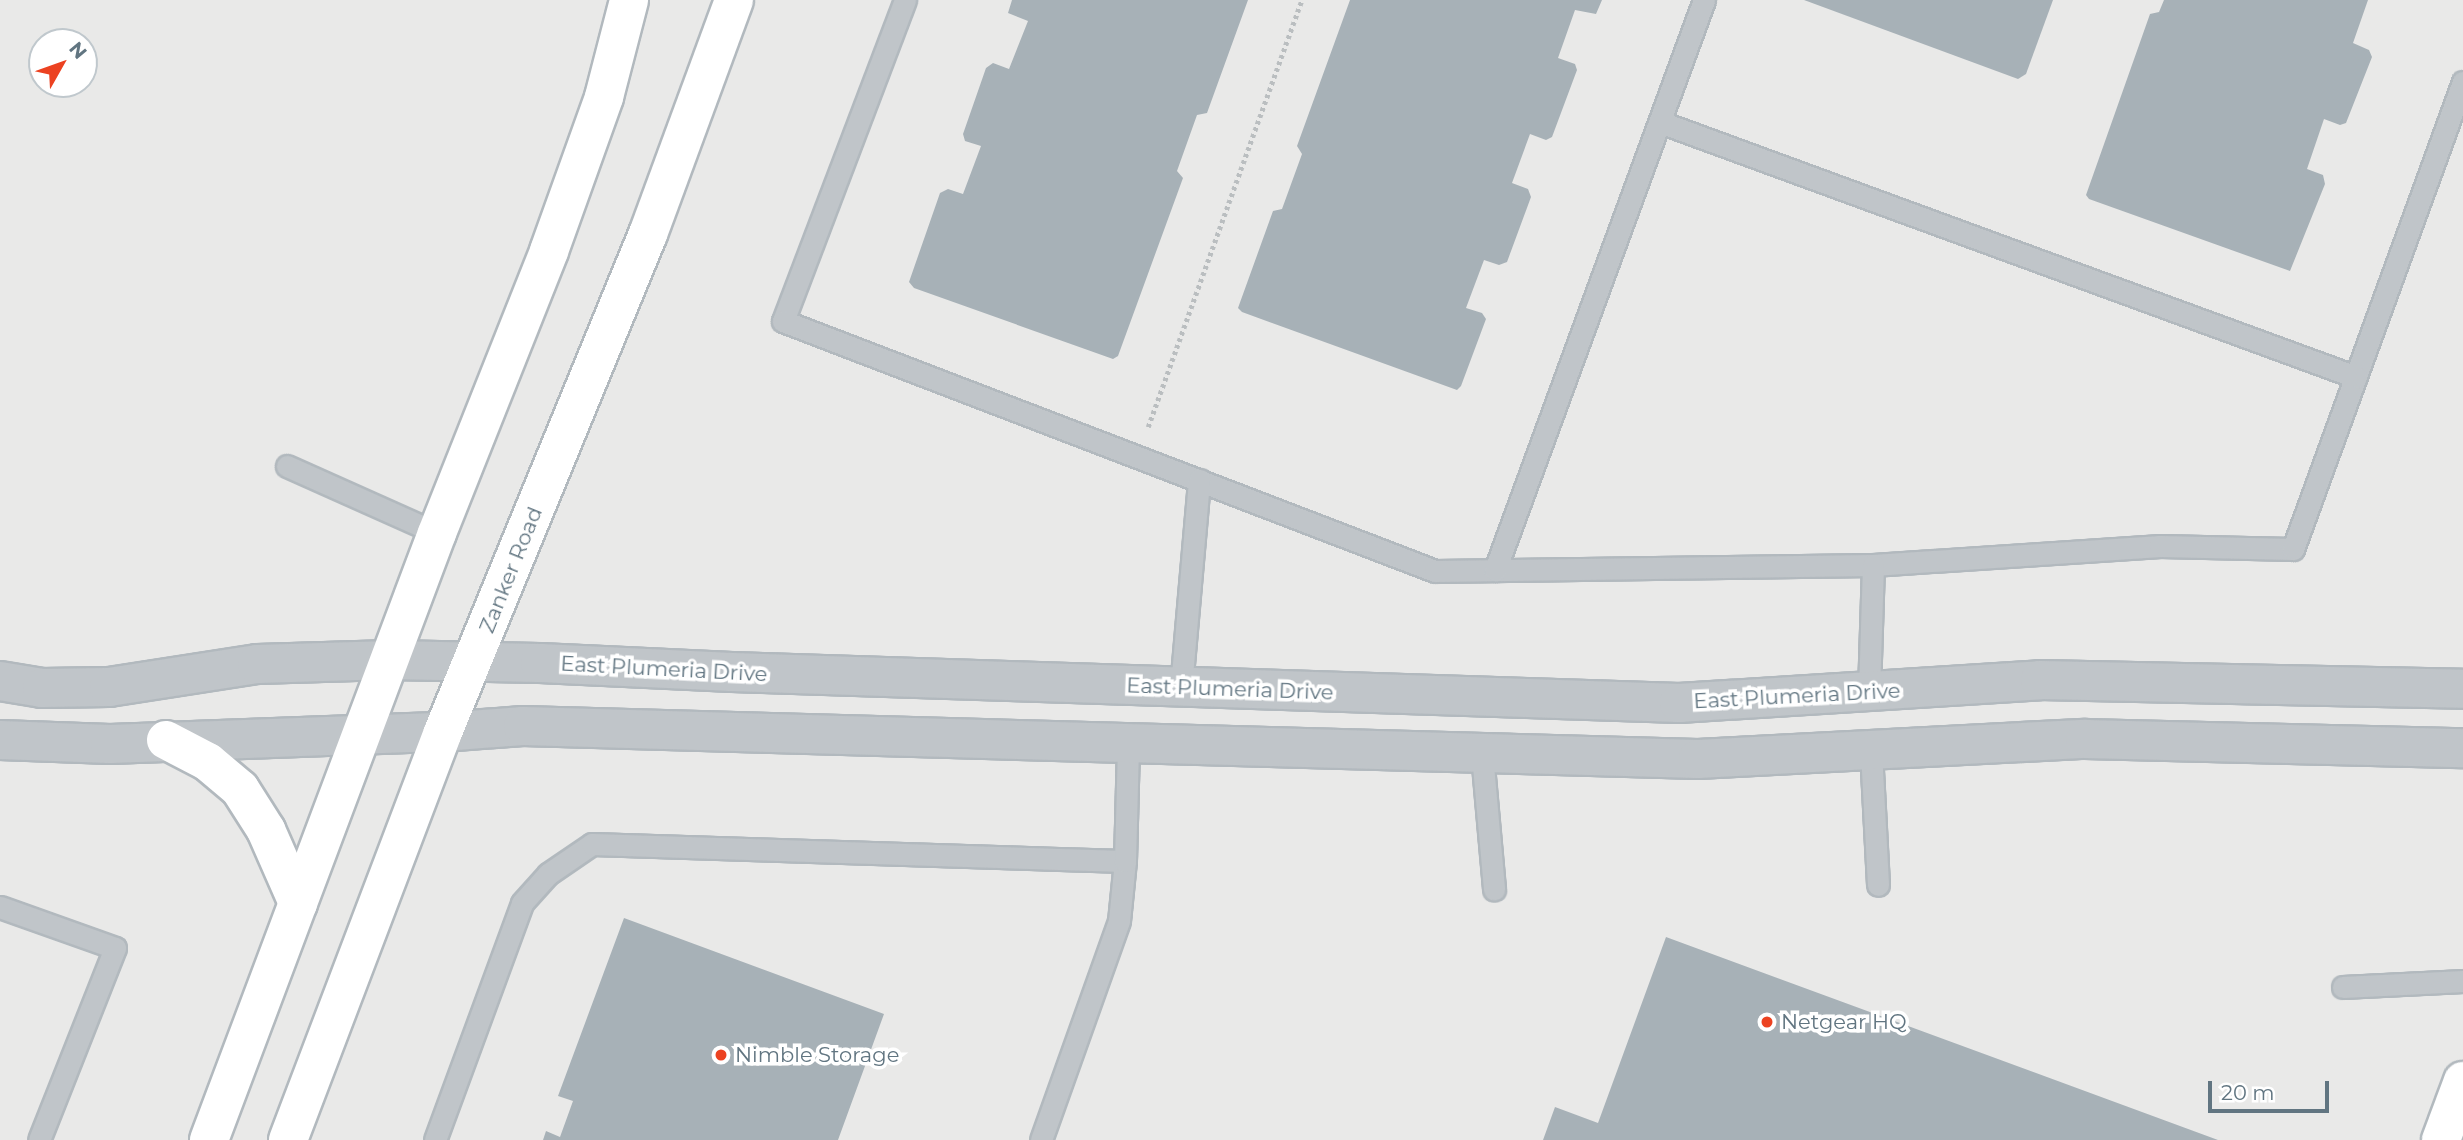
<!DOCTYPE html>
<style>
body{margin:0}
#map{position:relative;width:2463px;height:1140px;overflow:hidden;background:#f8f8f5;font-family:Montserrat,sans-serif}
div>[style]{position:absolute}
[style*='--x']{left:calc(var(--x)*1px);top:calc(var(--y)*1px);width:calc(var(--w)*1px);rotate:calc(var(--a)*1deg)}
.built>*{inset:0;background:#e9e9e8}
.building>*{inset:0;background:#a7b1b7}
.path>*{height:4.5px;margin-top:-2.25px;transform-origin:0;background:repeating-linear-gradient(90deg,#babec0 0 3.5px,transparent 0 7px)}
.roads{filter:drop-shadow(2px 0 #b2b9be) drop-shadow(-2px 0 #b2b9be) drop-shadow(0 2px #b2b9be) drop-shadow(0 -2px #b2b9be)}
.service>*{height:21px;margin:-10.5px;padding:0 10.5px;transform-origin:10.5px;border-radius:10.5px;background:#c0c5c9}
.tertiary>*{height:38px;margin:-19px;padding:0 19px;transform-origin:19px;border-radius:19px;background:#c0c5c9}
.secondary>*{height:38px;margin:-19px;padding:0 19px;transform-origin:19px;border-radius:19px;background:#fff}
.primary>*{height:38px;margin:-19px;padding:0 19px;transform-origin:19px;border-radius:19px;background:#fff}
.dots>*{width:19px;height:19px;translate:-50% -50%;box-sizing:border-box;border:4px solid #fff;border-radius:50%}
span{translate:-50% -50%;white-space:nowrap;text-align:center;line-height:1.15;-webkit-text-stroke:7px #fff;paint-order:stroke}
.street-label{font-size:21px;color:#617581}
.poi-label{font-size:21px;color:#617581}
.left{translate:0 -50%;text-align:left}
.north{position:absolute;left:28px;top:28px;width:70px;height:70px;box-sizing:border-box;background:#fff;border:2px solid #c0c8cd;border-radius:50%;rotate:50deg;font-size:19px;font-weight:700;line-height:28px;text-align:center;color:#617581}
.north::after{content:'';display:block;margin:auto;width:24px;height:32px;background:#ec4221;clip-path:polygon(50% 0,100% 100%,50% 72%,0 100%)}
.scale{position:absolute;left:2208px;top:1081px;width:121px;height:32px;box-sizing:border-box;border:4px solid #617581;border-top:0;padding-left:9px;font-size:21px;line-height:24px;white-space:nowrap;color:#617581;-webkit-text-stroke:5px #fff;paint-order:stroke}
</style>
<div id="map">
<div class="built">
<i style="clip-path:polygon(evenodd,0 0,2463px 0,2463px 1140px,0 1140px,0 0,42px 42px,84px 42px,84px 84px,42px 84px,42px 42px)"></i>
</div>
<div class="building">
<i style="clip-path:polygon(1012px 0,1248px 0,1207px 113px,1197px 115px,1177px 171px,1183px 178px,1118px 356px,1113px 359px,914px 288px,909px 282px,940px 193px,948px 189px,963px 194px,981px 146px,965px 141px,963px 134px,986px 68px,993px 63px,1009px 69px,1028px 21px,1008px 13px)"></i>
<i style="clip-path:polygon(1350px 0,1602px 0,1596px 14px,1575px 10px,1558px 58px,1575px 64px,1577px 70px,1552px 137px,1546px 140px,1530px 134px,1512px 183px,1528px 189px,1531px 197px,1507px 262px,1499px 265px,1484px 260px,1466px 308px,1482px 313px,1486px 319px,1461px 386px,1457px 390px,1242px 312px,1238px 308px,1273px 211px,1282px 209px,1302px 154px,1297px 146px)"></i>
<i style="clip-path:polygon(1804px 0,2053px 0,2026px 74px,2018px 79px)"></i>
<i style="clip-path:polygon(2164px 0,2368px 0,2353px 43px,2369px 50px,2372px 57px,2346px 123px,2340px 125px,2324px 119px,2307px 169px,2323px 175px,2325px 184px,2290px 271px,2089px 199px,2086px 195px,2150px 14px,2159px 12px)"></i>
<i style="clip-path:polygon(624px 918px,884px 1014px,838px 1140px,543px 1140px,546px 1131px,560px 1137px,573px 1101px,558px 1096px)"></i>
<i style="clip-path:polygon(1666px 937px,2218px 1140px,1543px 1140px,1555px 1107px,1598px 1123px)"></i>
</div>
<div class="path">
<i style="--x:1148;--y:427;--w:454;--a:-70.2"></i>
</div>
<div class="roads">
<div class="service">
<i style="--x:905;--y:0;--w:343;--a:110.8"></i>
<i style="--x:783;--y:321;--w:698;--a:20.98"></i>
<i style="--x:1435;--y:571;--w:438;--a:-0.8"></i>
<i style="--x:1873;--y:565;--w:288;--a:-3.8"></i>
<i style="--x:2160;--y:546;--w:133;--a:1.3"></i>
<i style="--x:2293;--y:549;--w:497;--a:-70"></i>
<i style="--x:1660;--y:122;--w:741;--a:20.12"></i>
<i style="--x:287;--y:466;--w:164;--a:24.1"></i>
<i style="--x:1495;--y:570;--w:607;--a:-69.86"></i>
<i style="--x:1181;--y:687;--w:208;--a:-85"></i>
<i style="--x:1869;--y:692;--w:127;--a:-88.2"></i>
<i style="--x:1871;--y:751;--w:134;--a:87"></i>
<i style="--x:1482;--y:754;--w:136;--a:84.9"></i>
<i style="--x:0;--y:907;--w:122;--a:19.6"></i>
<i style="--x:115;--y:948;--w:206;--a:111.6"></i>
<i style="--x:2343;--y:987;--w:120;--a:-2.9"></i>
<i style="--x:435;--y:1140;--w:252;--a:-69.8"></i>
<i style="--x:522;--y:903;--w:39;--a:-48"></i>
<i style="--x:548;--y:874;--w:53;--a:-34.3"></i>
<i style="--x:592;--y:844;--w:533;--a:1.83"></i>
<i style="--x:1041;--y:1140;--w:232;--a:-70.4"></i>
<i style="--x:1119;--y:921;--w:60;--a:-84.3"></i>
<i style="--x:1125;--y:861;--w:117;--a:-88.5"></i>
</div>
<div class="tertiary">
<i style="--x:0;--y:681;--w:43;--a:9.5"></i>
<i style="--x:42;--y:688;--w:67;--a:-0.9"></i>
<i style="--x:109;--y:687;--w:150;--a:-8.8"></i>
<i style="--x:257;--y:664;--w:133;--a:-1.7"></i>
<i style="--x:390;--y:660;--w:150;--a:1.1"></i>
<i style="--x:540;--y:663;--w:192;--a:2.7"></i>
<i style="--x:732;--y:672;--w:948;--a:1.87"></i>
<i style="--x:1679;--y:703;--w:362;--a:-3.6"></i>
<i style="--x:2040;--y:680;--w:423;--a:1.2"></i>
<i style="--x:0;--y:740;--w:110;--a:2.1"></i>
<i style="--x:110;--y:744;--w:333;--a:-2.1"></i>
<i style="--x:443;--y:732;--w:80;--a:-4.3"></i>
<i style="--x:523;--y:726;--w:1175;--a:1.61"></i>
<i style="--x:1698;--y:759;--w:388;--a:-3"></i>
<i style="--x:2085;--y:739;--w:378;--a:1.4"></i>
</div>
<div class="secondary">
<i style="--x:2441;--y:1140;--w:63;--a:-69.6"></i>
</div>
<div class="primary">
<i style="--x:166;--y:740;--w:47;--a:27.6"></i>
<i style="--x:208;--y:762;--w:42;--a:40.2"></i>
<i style="--x:240;--y:789;--w:49;--a:57.6"></i>
<i style="--x:266;--y:830;--w:80;--a:66.3"></i>
<i style="--x:209;--y:1140;--w:648;--a:-69.41"></i>
<i style="--x:437;--y:533;--w:303;--a:-68.3"></i>
<i style="--x:549;--y:251;--w:164;--a:-70.3"></i>
<i style="--x:604;--y:97;--w:100;--a:-75.5"></i>
<i style="--x:288;--y:1140;--w:436;--a:-69.2"></i>
<i style="--x:443;--y:732;--w:539;--a:-67.63"></i>
<i style="--x:648;--y:234;--w:249;--a:-69.8"></i>
</div>
</div>
<div class="dots">
<i style="left:1767px;top:1022px;background:#ec4221"></i>
<i style="left:721px;top:1055px;background:#ec4221"></i>
</div>
<div class="street-label">
<span style="left:511px;top:570px;rotate:-68deg">Zanker Road</span>
<span style="left:664px;top:669px;rotate:3deg">East Plumeria Drive</span>
<span style="left:1230px;top:689px;rotate:2deg">East Plumeria Drive</span>
<span style="left:1797px;top:696px;rotate:-3deg">East Plumeria Drive</span>
</div>
<div class="poi-label">
<span class="left" style="left:1781px;top:1022px">Netgear HQ</span>
<span class="left" style="left:735px;top:1055px">Nimble Storage</span>
</div>
<div class="north">N</div>
<div class="scale">20 m</div>
</div>
